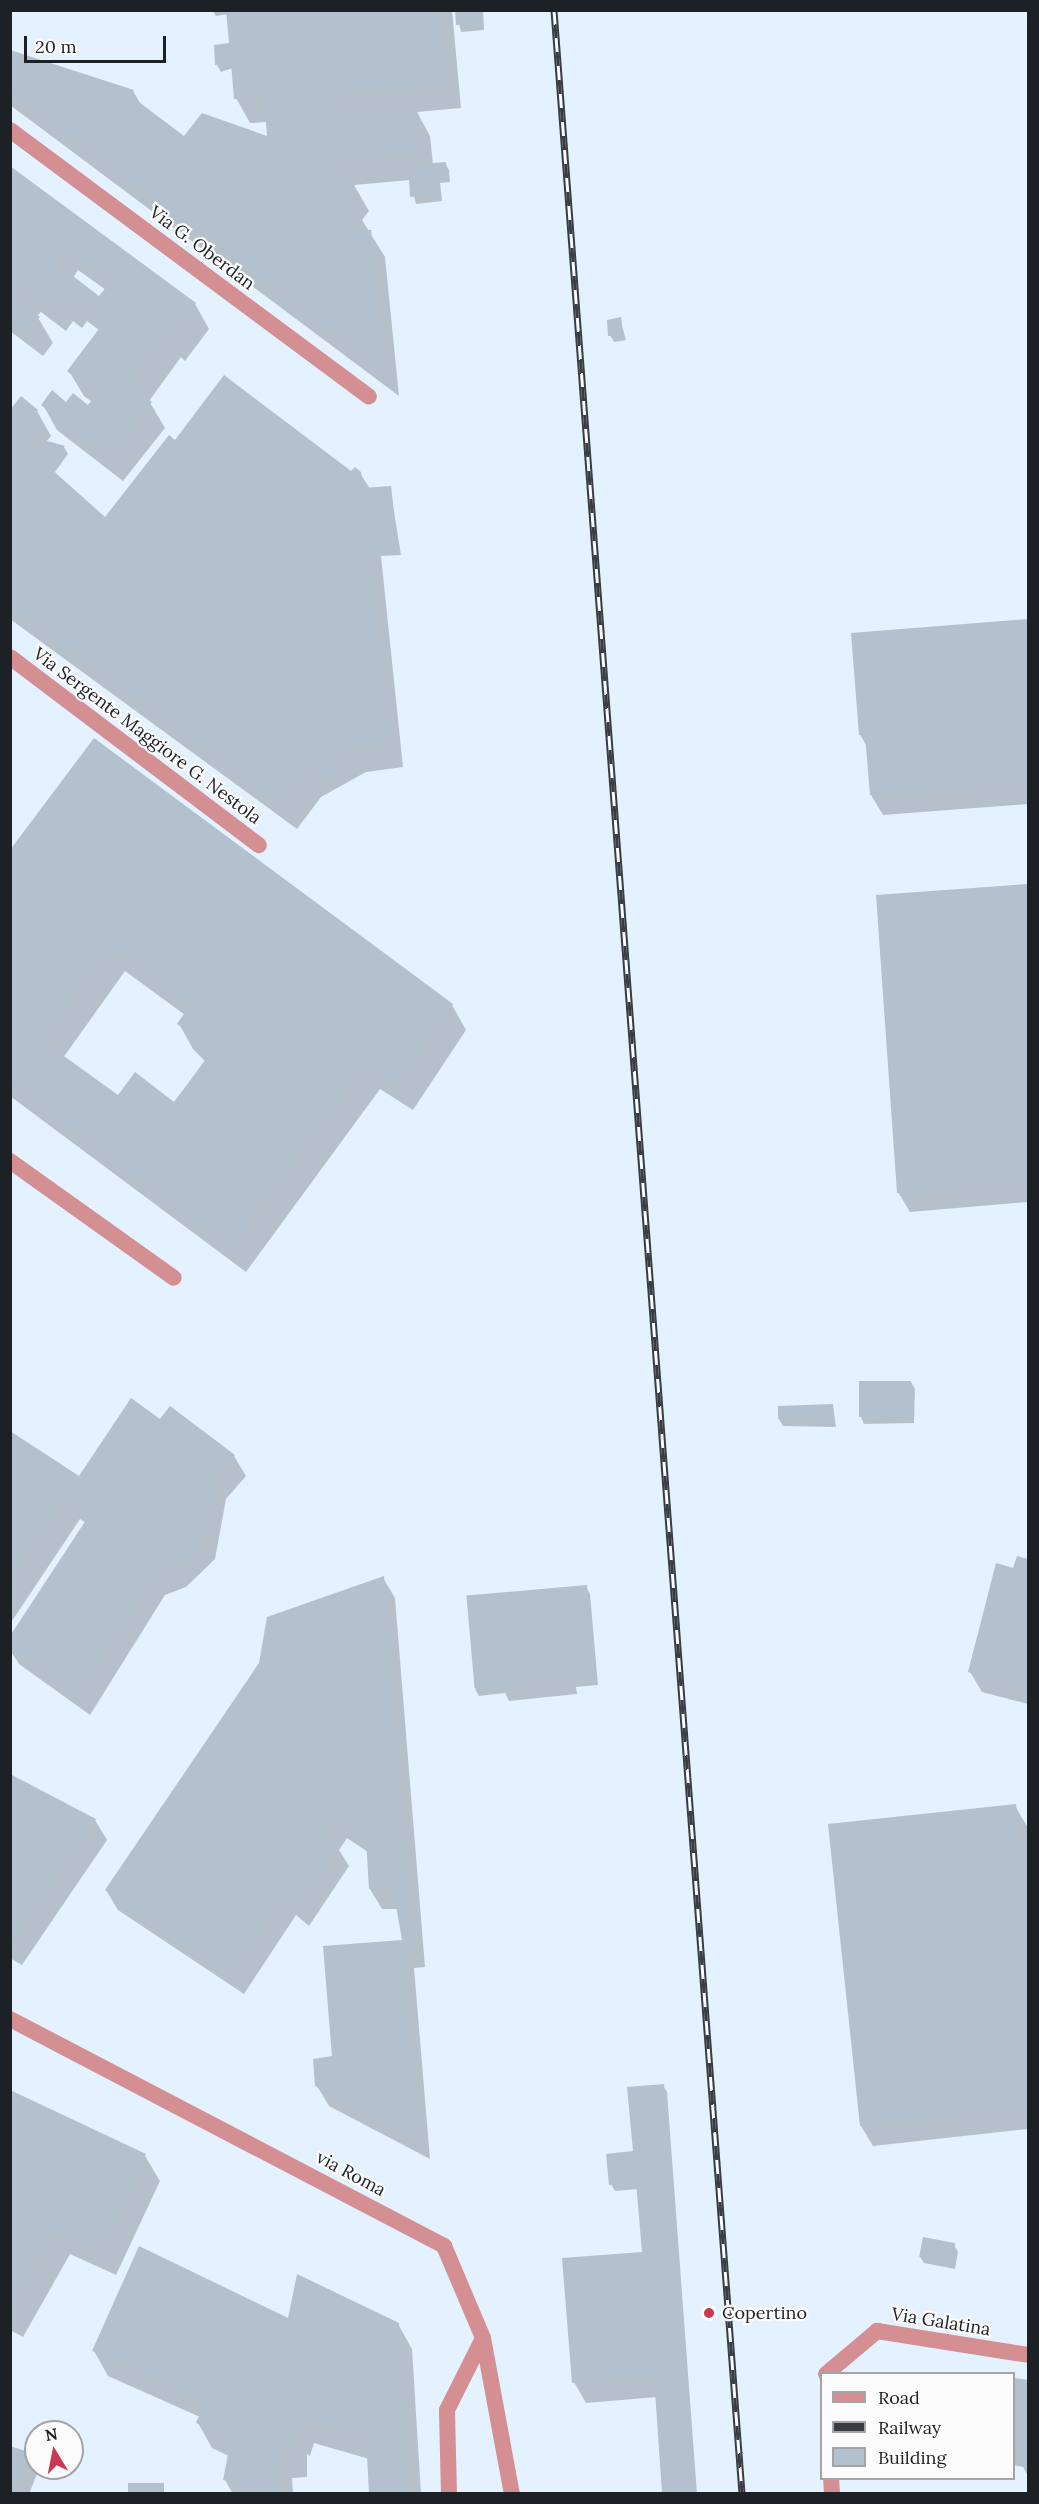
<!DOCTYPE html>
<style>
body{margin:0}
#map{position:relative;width:1039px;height:2504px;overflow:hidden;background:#e4f1fe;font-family:Lora,serif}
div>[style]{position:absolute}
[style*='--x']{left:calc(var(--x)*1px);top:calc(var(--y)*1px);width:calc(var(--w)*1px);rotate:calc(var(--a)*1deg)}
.shadow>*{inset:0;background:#0003;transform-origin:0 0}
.building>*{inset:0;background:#b3c0cd;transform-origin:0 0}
.minor>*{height:16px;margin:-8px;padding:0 8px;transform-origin:8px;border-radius:8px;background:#d48f93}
.tertiary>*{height:16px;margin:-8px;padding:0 8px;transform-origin:8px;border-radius:8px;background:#d48f93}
.rail>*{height:7px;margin-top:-3.5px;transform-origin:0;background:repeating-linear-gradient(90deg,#fcfcfc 0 14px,#373d42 0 28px);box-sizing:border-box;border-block:2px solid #373d42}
.dots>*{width:16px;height:16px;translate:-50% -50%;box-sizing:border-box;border:3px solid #fcfcfc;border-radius:50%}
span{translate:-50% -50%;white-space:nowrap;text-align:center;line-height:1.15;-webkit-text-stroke:4.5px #fcfcfc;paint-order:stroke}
.street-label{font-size:18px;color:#1c2125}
.poi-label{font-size:18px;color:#1c2125}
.left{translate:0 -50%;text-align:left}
.frame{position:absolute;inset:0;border:12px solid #1c2125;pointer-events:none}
.legend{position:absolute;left:820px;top:2372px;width:195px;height:108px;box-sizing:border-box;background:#fcfcfc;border:2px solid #a2a4a6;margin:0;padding:8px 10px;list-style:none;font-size:18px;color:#1c2125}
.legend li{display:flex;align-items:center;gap:12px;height:30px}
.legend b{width:30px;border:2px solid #a2a4a6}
.north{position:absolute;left:24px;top:2420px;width:60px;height:60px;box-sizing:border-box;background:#fcfcfc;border:2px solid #a2a4a6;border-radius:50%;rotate:350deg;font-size:16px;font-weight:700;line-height:24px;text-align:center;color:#1c2125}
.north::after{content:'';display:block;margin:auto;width:21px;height:27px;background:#c93952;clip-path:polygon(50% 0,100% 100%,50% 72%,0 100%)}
.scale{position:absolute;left:24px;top:36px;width:142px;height:27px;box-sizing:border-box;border:3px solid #1c2125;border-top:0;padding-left:8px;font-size:18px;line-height:21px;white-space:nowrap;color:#1c2125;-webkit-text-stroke:4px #fcfcfc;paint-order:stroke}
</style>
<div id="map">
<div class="shadow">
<i style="clip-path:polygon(212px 10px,452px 10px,461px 108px,417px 112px,430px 136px,433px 164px,445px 163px,449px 170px,450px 182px,440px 183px,442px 201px,416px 204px,410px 180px,354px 185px,369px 211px,362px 220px,385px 257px,399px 396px,10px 105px,10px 51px,133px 91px,142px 106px,184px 138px,269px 138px,267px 122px,250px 123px,236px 98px,233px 68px,221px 72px,217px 65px,216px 46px,231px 44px,228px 14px,216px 16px)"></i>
<i style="clip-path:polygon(456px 10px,483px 10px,484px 30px,461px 32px)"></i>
<i style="clip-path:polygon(evenodd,10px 168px,195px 304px,209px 329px,185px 361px,181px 357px,149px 401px,165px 428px,123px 481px,57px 430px,43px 405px,88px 407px,92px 402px,84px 396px,69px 371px,99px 330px,87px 321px,82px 328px,73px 321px,66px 331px,41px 312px,37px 316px,53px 343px,43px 356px,10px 331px,10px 168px,78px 270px,106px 290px,100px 298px,73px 278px,78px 270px)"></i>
<i style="clip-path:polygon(620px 319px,626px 340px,614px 342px,610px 335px)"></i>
<i style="clip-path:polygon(37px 411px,51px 436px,46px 442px,64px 447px,68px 454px,55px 472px,58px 477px,106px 519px,175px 442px,360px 473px,370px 489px,390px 487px,401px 555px,381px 556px,403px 767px,366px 772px,321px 797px,297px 829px,10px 619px,10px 413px)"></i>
<i style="clip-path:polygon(1028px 620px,1028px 804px,883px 815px,871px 795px,867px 747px,860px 734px,853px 634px)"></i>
<i style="clip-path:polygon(evenodd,10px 852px,452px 1005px,466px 1030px,413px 1110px,380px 1089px,246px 1272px,10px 1096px,10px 852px,125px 971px,185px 1015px,179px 1024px,193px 1049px,206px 1062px,174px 1104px,119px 1097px,63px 1058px,125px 971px)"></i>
<i style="clip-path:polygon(1028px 886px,1028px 1202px,910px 1212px,898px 1192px,877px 897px)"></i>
<i style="clip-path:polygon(911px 1382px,915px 1389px,914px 1423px,864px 1424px,861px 1417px)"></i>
<i style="clip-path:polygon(833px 1405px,836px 1427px,783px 1426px,779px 1419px)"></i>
<i style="clip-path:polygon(160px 1421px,234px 1456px,246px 1476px,226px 1499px,215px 1559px,186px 1587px,165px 1595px,90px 1715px,19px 1664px,10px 1650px,10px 1639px,86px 1523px,80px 1519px,10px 1624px,10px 1432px,79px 1479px)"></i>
<i style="clip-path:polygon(1018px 1558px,1028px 1560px,1028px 1704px,982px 1692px,970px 1672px)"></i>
<i style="clip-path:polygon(383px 1578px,395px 1598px,425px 1967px,414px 1968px,430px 2159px,329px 2106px,317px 2086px,404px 1941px,398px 1909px,382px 1909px,370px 1889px,368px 1852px,347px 1838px,339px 1850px,349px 1866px,309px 1926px,296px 1915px,244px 1994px,118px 1910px,106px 1890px)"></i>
<i style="clip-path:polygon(586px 1587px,590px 1594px,598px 1685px,576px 1687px,577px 1694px,509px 1701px,505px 1693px,479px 1696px,475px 1689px)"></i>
<i style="clip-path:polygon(10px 1776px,95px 1820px,107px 1840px,22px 1965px,10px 1958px)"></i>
<i style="clip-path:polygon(1015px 1806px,1027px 1826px,1028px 1839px,1028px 2129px,873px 2146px,861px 2126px)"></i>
<i style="clip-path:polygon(663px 2086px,667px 2092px,697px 2494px,664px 2494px,657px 2397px,586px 2403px,574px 2382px,644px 2253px,638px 2189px,615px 2191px,611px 2184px,634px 2152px)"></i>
<i style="clip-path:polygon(10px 2092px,145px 2156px,160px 2181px,116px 2275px,70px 2254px,23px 2337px,10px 2330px)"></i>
<i style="clip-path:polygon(954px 2245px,958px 2252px,955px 2269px,924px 2263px,920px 2257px)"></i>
<i style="clip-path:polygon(289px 2320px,398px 2324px,412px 2349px,421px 2494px,371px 2494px,369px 2459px,314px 2443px,310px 2456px,307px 2454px,307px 2477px,292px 2478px,293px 2494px,233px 2494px,225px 2480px,229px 2456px,212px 2448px,198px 2423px,200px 2417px,108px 2376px,94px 2351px)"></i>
<i style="clip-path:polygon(1014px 2379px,1028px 2382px,1028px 2476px,1023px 2467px,1014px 2465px)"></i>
<i style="clip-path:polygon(10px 2447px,31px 2454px,39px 2469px,29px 2494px,10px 2494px)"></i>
<i style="left:129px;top:2484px;width:35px;height:10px"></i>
</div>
<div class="building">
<i style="clip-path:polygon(226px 10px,441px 10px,448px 84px,337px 92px,339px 115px,417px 109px,420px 153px,342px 159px,327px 166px,355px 185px,346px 198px,355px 206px,345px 220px,354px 230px,371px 230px,386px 373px,10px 92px,10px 50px,134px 90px,131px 96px,184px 136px,202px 113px,267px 136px,264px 97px,234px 99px,231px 63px,215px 65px,214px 45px,229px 43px)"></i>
<i style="clip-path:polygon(455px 10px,481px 10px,481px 23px,456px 25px)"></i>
<i style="clip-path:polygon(446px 162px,447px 175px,437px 176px,439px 195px,410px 197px,408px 165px)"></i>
<i style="clip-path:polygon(evenodd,10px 166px,196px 303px,171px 337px,166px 333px,130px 384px,152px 402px,108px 457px,41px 405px,52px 390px,66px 402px,73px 393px,88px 405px,97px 394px,67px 371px,105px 321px,72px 297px,67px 304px,59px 297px,51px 307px,26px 288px,16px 299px,40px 317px,28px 332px,10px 319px,10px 166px,64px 246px,111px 281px,99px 296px,53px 261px,64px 246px)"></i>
<i style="clip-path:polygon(621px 317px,623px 334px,608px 336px,607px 320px)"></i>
<i style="clip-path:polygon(224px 375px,351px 471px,355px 467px,361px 472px,363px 488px,391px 486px,398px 548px,370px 551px,390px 742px,352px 748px,332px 758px,341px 772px,324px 782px,317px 767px,307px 772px,282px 805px,10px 605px,10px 410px,21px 396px,38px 410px,31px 418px,44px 428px,29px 446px,36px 451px,44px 440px,65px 446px,49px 467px,105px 517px,169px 435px,175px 440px)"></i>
<i style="clip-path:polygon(1028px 619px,1028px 783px,870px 795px,865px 735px,859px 735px,851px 633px)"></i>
<i style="clip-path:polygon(evenodd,94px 738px,453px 1004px,398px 1086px,366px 1064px,231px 1248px,10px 1083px,10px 850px,94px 738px,110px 947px,190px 1005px,177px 1024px,199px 1040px,196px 1046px,209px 1055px,174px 1102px,135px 1072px,118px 1095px,43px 1041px,110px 947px)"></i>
<i style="clip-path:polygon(1028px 884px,1028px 1181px,897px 1193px,876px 895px)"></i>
<i style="left:859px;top:1381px;width:52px;height:36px"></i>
<i style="clip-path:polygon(131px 1398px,160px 1419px,170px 1406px,235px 1455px,215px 1479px,204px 1538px,194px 1552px,175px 1567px,153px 1575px,78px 1696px,10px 1647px,10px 1636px,90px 1514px,64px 1497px,10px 1578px,10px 1431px,79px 1476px)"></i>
<i style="clip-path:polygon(833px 1404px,833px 1421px,778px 1419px,778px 1406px)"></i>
<i style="clip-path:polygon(1017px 1556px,1028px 1559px,1028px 1688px,968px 1672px,996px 1563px,1013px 1568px)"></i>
<i style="clip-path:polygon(384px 1576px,414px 1947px,403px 1948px,420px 2140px,315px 2086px,313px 2059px,332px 2056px,323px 1946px,402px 1940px,393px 1888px,369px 1889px,366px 1839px,335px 1818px,324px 1836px,338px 1845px,297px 1907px,284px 1896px,232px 1975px,105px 1890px,259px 1663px,267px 1617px)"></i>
<i style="left:587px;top:1585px;width:93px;height:121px;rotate:85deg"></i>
<i style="clip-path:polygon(10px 1774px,96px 1819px,10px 1945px)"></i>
<i style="clip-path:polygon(1016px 1804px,1028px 1921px,1028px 2108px,860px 2126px,828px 1824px)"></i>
<i style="clip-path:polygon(664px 2084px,694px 2493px,662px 2493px,654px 2376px,572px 2383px,562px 2258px,642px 2252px,636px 2182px,609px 2185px,606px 2154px,633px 2151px,627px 2087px)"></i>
<i style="clip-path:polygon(10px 2090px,146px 2154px,101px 2250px,56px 2230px,10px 2309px)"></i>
<i style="left:923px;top:2237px;width:33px;height:20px;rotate:11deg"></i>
<i style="clip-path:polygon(139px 2246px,288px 2318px,297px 2274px,399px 2323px,409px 2493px,369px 2493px,366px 2438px,300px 2419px,296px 2431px,293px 2430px,294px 2452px,279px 2453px,280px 2493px,246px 2493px,247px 2484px,223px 2480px,231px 2439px,196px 2423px,205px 2402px,92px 2351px)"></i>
<i style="clip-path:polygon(1014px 2378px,1028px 2380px,1028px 2465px,1020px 2463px,1020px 2454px,1014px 2453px)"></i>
<i style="clip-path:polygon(10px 2446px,32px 2453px,16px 2493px,10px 2493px)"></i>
<i style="left:128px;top:2483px;width:36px;height:10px"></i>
</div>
<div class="minor">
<i style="--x:10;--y:130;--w:447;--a:36.6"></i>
<i style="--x:10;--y:657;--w:312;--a:37.1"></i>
<i style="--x:10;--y:1161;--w:201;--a:35.5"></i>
</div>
<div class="tertiary">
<i style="--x:10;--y:2019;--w:490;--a:27.6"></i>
<i style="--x:444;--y:2246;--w:100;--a:67"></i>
<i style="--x:483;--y:2338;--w:159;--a:79.5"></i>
<i style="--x:826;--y:2374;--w:67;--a:-40.1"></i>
<i style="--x:877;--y:2331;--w:153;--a:9"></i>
<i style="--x:831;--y:2478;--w:16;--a:86"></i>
<i style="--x:449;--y:2494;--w:84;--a:-91.4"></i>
<i style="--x:447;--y:2410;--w:80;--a:-63.4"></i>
</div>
<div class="rail">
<i style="--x:554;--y:10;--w:2491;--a:85.67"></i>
</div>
<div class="dots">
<i style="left:709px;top:2313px;background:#c93952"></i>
</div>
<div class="street-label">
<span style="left:202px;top:248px;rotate:37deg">Via G. Oberdan</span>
<span style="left:147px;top:736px;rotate:37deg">Via Sergente Maggiore G. Nestola</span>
<span style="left:351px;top:2174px;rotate:28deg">via Roma</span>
<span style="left:941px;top:2322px;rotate:9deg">Via Galatina</span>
</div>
<div class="poi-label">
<span class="left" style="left:722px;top:2313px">Copertino</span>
</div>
<div class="frame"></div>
<ul class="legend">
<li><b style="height:8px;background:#d48f93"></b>Road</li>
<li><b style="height:8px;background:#373d42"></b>Railway</li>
<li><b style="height:16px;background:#b3c0cd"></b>Building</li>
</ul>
<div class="north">N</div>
<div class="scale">20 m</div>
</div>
